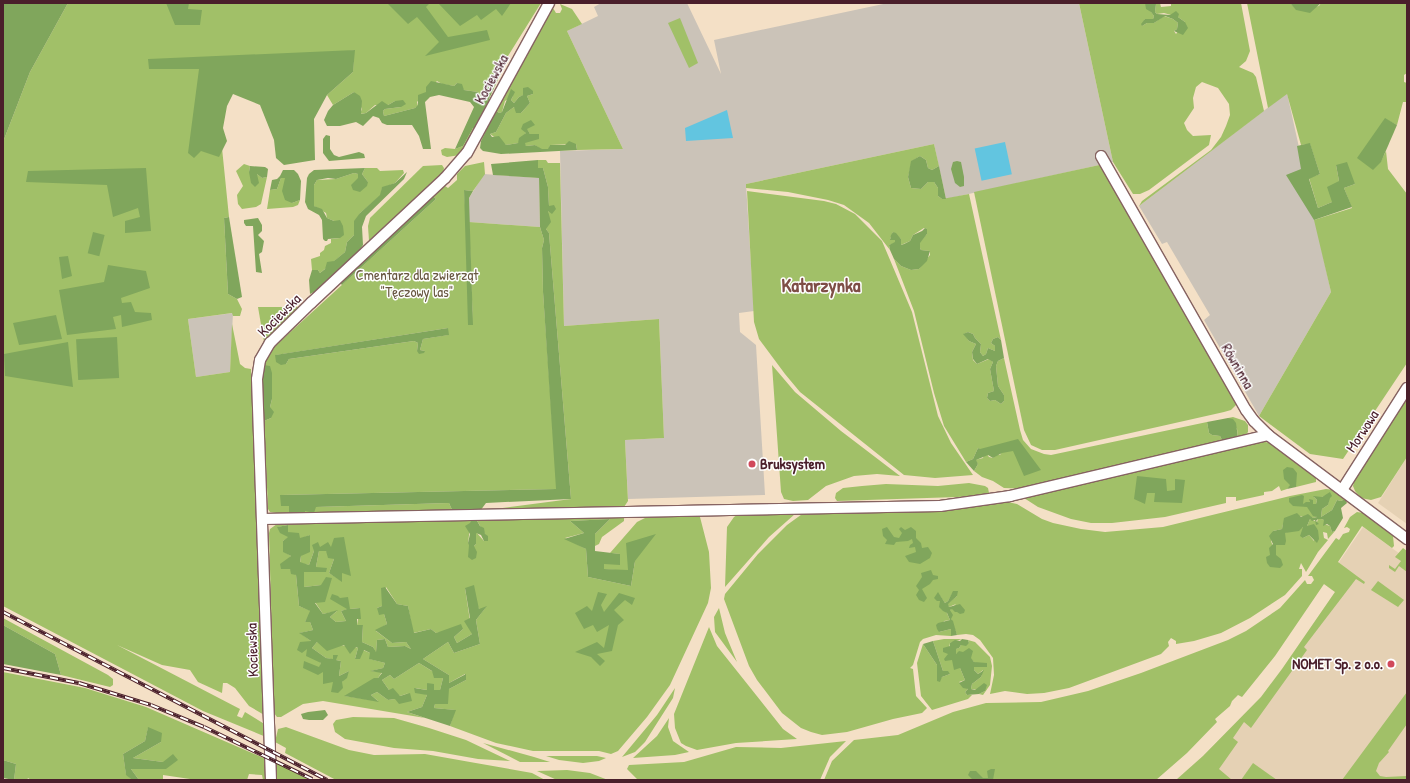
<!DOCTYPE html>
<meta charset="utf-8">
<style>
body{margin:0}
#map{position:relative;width:1410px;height:783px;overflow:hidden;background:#f4e0c6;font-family:"Patrick Hand",sans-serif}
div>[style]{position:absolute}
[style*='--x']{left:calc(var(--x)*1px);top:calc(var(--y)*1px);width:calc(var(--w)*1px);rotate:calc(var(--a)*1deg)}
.built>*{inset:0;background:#e5d1b4}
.industrial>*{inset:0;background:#cbc3b8}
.green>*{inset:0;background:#a1c068}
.forest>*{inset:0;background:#80a65c;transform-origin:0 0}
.water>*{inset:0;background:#62c5e0;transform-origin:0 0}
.roads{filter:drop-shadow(1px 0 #866361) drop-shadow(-1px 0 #866361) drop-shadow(0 1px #866361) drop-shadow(0 -1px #866361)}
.street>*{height:10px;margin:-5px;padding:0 5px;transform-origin:5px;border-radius:5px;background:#fff}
.rail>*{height:4px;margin-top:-2px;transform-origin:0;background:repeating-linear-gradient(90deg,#fff 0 8px,#4a1f2b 0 16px);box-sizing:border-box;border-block:1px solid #4a1f2b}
.dots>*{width:11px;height:11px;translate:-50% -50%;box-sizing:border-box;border:2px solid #fff;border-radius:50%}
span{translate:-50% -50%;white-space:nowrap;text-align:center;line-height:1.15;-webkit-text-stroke:3px #fff;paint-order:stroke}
.street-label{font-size:15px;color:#4a1f2b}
.park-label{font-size:15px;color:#685740}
.poi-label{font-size:15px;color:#4a1f2b;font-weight:700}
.left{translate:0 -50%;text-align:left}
.right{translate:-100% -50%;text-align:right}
.district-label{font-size:19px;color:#7e4d46;font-weight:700}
.frame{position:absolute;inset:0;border:4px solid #4a1f2b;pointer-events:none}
</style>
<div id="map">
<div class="built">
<i style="clip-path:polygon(1407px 457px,1407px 524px,1378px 503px)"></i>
<i style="clip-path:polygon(1363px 527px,1407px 559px,1407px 780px,1176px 780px,1203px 756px,1261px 697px,1282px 669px,1335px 592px,1324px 584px)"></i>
</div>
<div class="industrial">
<i style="clip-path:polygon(601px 3px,687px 3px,721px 74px,714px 40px,888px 3px,1079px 3px,1113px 162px,946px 199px,934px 144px,746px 184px,754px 311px,739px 313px,740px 332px,756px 345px,765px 495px,628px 499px,625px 440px,664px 438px,659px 319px,564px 326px,560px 151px,623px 149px,567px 31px,598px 16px,594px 7px)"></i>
<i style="clip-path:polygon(1287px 93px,1331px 292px,1259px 416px,1204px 320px,1210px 315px,1167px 242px,1162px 244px,1139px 206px)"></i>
<i style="clip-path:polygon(484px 174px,539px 178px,540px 227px,469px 222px,469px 198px)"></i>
<i style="clip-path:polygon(233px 313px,230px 372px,196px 377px,188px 319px)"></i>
</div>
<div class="green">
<i style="clip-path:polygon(68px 3px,541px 3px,483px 96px,480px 97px,478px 92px,464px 90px,457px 83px,454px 86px,442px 84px,437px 81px,417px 102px,418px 106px,415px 108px,384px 116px,383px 111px,385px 109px,401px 107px,395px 101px,388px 105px,375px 105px,366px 113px,360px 114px,362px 109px,354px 92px,333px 105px,327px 95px,353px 72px,354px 50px,215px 79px,229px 217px,224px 218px,228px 294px,237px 299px,242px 309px,240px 316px,233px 316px,232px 313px,188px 319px,196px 377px,230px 372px,232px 324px,240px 364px,245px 368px,251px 369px,266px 716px,249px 706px,235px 688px,227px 683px,223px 683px,222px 693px,198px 682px,190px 670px,162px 665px,117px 645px,240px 709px,237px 716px,242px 718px,245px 712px,266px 725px,266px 737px,203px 711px,3px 606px,3px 142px,30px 72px)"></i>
<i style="clip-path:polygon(1079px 3px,1145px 3px,1154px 16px,1153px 19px,1145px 19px,1142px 26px,1147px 23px,1154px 23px,1164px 16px,1173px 19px,1178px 23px,1177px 29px,1174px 31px,1176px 34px,1185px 22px,1178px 17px,1164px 13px,1157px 14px,1155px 12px,1156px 4px,1154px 3px,1160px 3px,1161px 7px,1171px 6px,1171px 3px,1241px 3px,1250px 51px,1246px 61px,1239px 67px,1253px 73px,1256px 77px,1264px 111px,1139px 206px,1142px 201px,1211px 150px,1221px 137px,1226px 126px,1230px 115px,1229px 104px,1218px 88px,1202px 82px,1196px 87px,1193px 98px,1194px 108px,1184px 123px,1187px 130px,1193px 136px,1211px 135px,1209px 145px,1149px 190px,1140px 194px,1133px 194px,1113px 162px)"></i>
<i style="clip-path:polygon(1247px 3px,1290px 3px,1297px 10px,1319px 6px,1321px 3px,1407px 3px,1407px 73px,1404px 75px,1404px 82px,1407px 83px,1407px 102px,1403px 102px,1397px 125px,1385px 119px,1381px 161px,1386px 151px,1388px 169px,1407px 194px,1407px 363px,1343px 459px,1310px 454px,1259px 416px,1331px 292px,1314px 220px,1352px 208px,1344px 188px,1355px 184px,1336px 165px,1339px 181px,1332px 202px,1318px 208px,1309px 178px,1320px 174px,1310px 144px,1301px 145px,1287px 94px,1268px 108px)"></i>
<i style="clip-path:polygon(560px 4px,572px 9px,582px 24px,567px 31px,623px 149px,577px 150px,576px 144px,550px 145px,549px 149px,542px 150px,535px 145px,526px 146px,524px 143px,530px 134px,523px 124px,526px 133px,518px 143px,506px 145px,490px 134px,496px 132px,506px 113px,514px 107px,521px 113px,530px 103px,527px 96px,533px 94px,533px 91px,519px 97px,514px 103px,511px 100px,513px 96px,505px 101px,502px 112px,499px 113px,496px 110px,549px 11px,553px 8px,556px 13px,560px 13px,562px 9px)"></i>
<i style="clip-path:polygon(680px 18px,698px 63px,689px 68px,668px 23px)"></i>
<i style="clip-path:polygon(473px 128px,478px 128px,460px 155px,447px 157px,442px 155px,441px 150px,445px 148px,455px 149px,463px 146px)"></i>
<i style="clip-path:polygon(934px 144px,939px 166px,932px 170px,928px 168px,926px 160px,920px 156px,912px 161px,908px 177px,911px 188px,921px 189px,928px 182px,934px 182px,938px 188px,938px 196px,942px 199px,969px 194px,1001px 340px,998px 337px,993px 339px,991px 343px,995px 346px,995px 351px,988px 348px,986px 354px,983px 356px,980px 352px,981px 344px,975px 338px,973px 334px,968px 332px,964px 334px,969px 341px,976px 344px,972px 352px,973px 360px,977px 364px,989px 359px,993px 362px,990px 369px,994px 391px,988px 393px,987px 398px,990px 401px,995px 400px,1001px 404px,1004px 401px,1004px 395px,998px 386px,996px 366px,998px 361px,1004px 358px,1020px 430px,1023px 440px,1031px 449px,1044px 454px,1051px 455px,1207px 422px,1209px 433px,1212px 435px,1220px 436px,1222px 440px,1029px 489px,1004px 488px,993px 481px,982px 477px,974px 471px,978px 464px,975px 460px,983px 458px,984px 454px,987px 454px,989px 457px,993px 458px,997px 455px,1000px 455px,1002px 452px,992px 449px,987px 452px,982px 451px,978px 448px,973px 459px,966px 462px,944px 426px,934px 393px,914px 311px,894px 259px,901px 266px,911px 270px,919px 269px,930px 255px,930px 251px,921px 250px,920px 248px,919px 243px,927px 234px,927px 229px,924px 228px,913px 235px,910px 241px,901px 245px,901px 239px,893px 232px,890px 239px,895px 240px,895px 243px,889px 245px,890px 250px,869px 223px,844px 205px,828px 200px,788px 192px,746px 188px,746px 184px)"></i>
<i style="clip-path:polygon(538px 160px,546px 160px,548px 163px,560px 163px,564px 326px,659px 319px,664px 438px,625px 440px,628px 501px,624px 507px,480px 511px,571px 499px,549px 233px,546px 229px,549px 206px,548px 187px,543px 168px,538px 168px)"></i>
<i style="clip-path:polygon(evenodd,484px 162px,485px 174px,473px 191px,464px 190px,473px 325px,469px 222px,540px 227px,544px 240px,542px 248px,543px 292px,557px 489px,281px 495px,281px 506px,289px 506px,289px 515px,270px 512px,268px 509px,264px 421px,271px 418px,270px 407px,272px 399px,264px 365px,267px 357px,274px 347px,436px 199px,433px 196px,445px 186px,448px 188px,457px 180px,457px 174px,465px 166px,484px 162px,448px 328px,448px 335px,423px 339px,420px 350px,425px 351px,417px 351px,418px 343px,414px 341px,289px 359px,286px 364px,276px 355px,448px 328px)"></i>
<i style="clip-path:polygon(244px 164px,250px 166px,249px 172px,257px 174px,262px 178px,267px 177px,261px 204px,256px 207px,242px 209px,238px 204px,237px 195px,243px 186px,236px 171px)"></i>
<i style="clip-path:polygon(1104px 164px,1237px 404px,1231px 410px,1224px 412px,1055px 450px,1042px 450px,1031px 445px,1024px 430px,974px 192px)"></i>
<i style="clip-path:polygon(442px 165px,444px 168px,443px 173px,369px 241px,368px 226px,370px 218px,423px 166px)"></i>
<i style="clip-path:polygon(365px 168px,377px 168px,380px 171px,403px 170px,404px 173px,395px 183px,382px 188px,381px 195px,360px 213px,354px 235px,347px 242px,345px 252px,320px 273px,318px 270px,312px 270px,311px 259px,320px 256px,320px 253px,324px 250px,325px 246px,331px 243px,331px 239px,340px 238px,334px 221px,327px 218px,326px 213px,314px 206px,314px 185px,317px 180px,336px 179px,354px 173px,358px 174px,358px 178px,368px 182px,362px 174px)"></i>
<i style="clip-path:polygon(281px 178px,285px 178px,292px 203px,300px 200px,298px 205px,293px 207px,267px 209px,270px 190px,277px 189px)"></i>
<i style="clip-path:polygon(747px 191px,824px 201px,836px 204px,855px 214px,882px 241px,912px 312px,938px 416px,951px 443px,973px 475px,935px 478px,904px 475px,800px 392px,785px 374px,759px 339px,754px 322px)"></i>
<i style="clip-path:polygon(258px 307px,302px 307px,264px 342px)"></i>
<i style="clip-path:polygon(772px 365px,795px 392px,841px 431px,900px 476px,877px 474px,854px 476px,826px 486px,808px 500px,793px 501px,784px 499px,781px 492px)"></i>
<i style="clip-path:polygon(1407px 398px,1407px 457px,1381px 497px,1371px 500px,1361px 498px,1355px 491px,1353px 486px,1356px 474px)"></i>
<i style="clip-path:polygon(1233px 417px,1245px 421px,1248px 425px,1248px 432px,1244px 437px,1238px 438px,1237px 429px,1228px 418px)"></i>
<i style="clip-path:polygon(1262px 441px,1269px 443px,1277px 447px,1316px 477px,1316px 482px,1296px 487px,1296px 479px,1287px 489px,1281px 491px,1279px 486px,1272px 491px,1264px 492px,1264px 495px,1236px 501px,1236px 497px,1226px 497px,1226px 503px,1165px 517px,1112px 523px,1091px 523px,1071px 519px,1038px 507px,1024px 498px)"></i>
<i style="clip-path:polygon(969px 483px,985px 486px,988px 488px,989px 493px,987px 496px,837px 501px,835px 498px,836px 493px,843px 488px,862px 486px,886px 484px,938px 486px)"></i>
<i style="clip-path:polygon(1326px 489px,1335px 490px,1345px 499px,1341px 501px,1337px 500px,1332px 510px,1321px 517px,1322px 509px,1328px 505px,1329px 494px,1322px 497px,1314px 497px,1317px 500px,1316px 504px,1313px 504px,1312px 501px,1301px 505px,1307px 506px,1317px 517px,1313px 518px,1307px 515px,1304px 517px,1299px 516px,1283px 524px,1282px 529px,1273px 531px,1271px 541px,1276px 555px,1275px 545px,1284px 533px,1304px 527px,1303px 538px,1309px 535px,1314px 541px,1318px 530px,1307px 526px,1310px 519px,1317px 522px,1318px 519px,1321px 519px,1324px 520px,1324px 524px,1330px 526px,1332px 532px,1335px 531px,1328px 539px,1327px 533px,1323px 532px,1324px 538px,1328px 540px,1318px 552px,1306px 572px,1301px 563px,1299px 569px,1302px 569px,1302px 576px,1285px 595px,1250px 618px,1221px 633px,1194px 641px,1176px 644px,1176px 641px,1171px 638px,1168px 642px,1169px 646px,1161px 654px,1069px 688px,1044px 693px,1027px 694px,1005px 691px,990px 694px,994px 675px,993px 658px,980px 640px,973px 635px,966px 634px,957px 635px,951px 619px,950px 610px,956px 604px,949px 607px,947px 604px,957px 596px,952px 594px,948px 601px,945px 603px,938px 593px,950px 620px,944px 621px,939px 632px,951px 629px,953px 630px,951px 632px,951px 636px,936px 635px,923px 639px,920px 642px,913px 665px,910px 668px,913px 669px,916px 696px,927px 708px,922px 713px,893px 719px,847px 732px,822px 735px,811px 732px,801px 728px,782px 713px,757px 680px,749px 666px,724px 599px,725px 594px,758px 554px,787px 525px,805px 512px,1003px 501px,1017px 504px,1042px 519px,1053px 523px,1081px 529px,1105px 532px,1163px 527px,1290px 496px)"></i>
<i style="clip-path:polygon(449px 503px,453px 512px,405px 511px,305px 515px,305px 511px,315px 507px)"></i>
<i style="clip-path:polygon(1357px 512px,1363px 513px,1393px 536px,1394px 546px,1392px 548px,1362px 526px,1338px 562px,1365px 582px,1364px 584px,1356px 579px,1304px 647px,1307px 650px,1251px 728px,1244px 722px,1233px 738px,1238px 742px,1219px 769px,1232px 780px,1176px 780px,1203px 756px,1261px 697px,1282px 669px,1335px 592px,1324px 584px,1275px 656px,1246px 692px,1242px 697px,1238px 695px,1232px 701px,1230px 706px,1215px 719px,1217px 722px,1187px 753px,1156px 780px,824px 780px,832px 761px,854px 740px,898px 735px,953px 712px,986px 703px,1041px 702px,1088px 691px,1141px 673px,1228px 640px,1246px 631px,1280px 608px,1305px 580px,1307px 584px,1311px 584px,1314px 580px,1312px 576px,1308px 576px,1336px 538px,1339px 540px,1343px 534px,1349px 532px,1350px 529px,1347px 527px,1344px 528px,1350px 517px)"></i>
<i style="clip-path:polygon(740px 513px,795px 514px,769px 537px,725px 587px,727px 527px,734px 517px)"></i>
<i style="clip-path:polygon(664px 515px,700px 517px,709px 552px,711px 588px,708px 603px,670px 685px,647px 717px,618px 751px,611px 754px,599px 751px,533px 751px,496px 743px,450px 726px,455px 710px,434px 708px,435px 704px,449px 689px,466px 680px,465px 674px,449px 683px,449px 675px,423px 659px,448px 642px,454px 653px,480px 644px,476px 620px,486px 607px,480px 610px,465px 588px,472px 634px,457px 643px,454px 637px,463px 629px,436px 633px,431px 629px,413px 633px,408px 606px,397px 604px,386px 587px,382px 606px,377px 608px,384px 614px,387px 624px,376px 631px,392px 643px,406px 642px,411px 649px,405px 646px,388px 647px,385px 639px,377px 640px,376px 653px,373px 647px,362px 642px,363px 625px,357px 625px,360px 608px,350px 609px,332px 594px,348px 609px,341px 611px,346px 621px,336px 622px,330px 617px,337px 611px,323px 614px,315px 602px,321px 585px,304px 587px,303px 572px,316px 567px,319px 551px,326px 551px,334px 559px,329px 573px,342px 581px,342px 573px,331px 547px,314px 551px,309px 565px,300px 563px,301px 556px,310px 535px,300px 539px,288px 532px,288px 525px,278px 527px,289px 537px,283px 541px,283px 551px,291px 556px,281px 569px,290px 569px,296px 575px,299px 606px,311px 611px,305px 622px,310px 622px,313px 630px,300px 633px,311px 641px,307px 649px,321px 663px,320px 667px,334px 681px,342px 682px,349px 671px,339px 676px,341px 661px,326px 658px,312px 648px,317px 642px,355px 647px,358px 648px,355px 659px,363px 650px,370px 653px,370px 659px,385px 663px,383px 668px,371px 671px,382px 672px,378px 678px,345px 696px,378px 701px,371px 695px,377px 692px,388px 700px,395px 699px,409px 693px,400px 696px,389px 690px,382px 680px,390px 675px,394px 679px,419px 663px,443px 678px,440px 690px,434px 690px,427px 683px,427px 690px,415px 688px,427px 695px,422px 707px,407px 712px,425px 718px,323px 701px,303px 704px,281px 717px,277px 717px,274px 713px,269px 533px,270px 529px,277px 524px,471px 520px,468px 543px,474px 546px,476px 544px,476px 532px,484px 541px,485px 534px,476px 519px,621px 516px,624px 518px,624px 521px,602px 537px,599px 544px,595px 546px,595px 534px,610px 519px,570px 521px,584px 533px,565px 538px,586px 549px,588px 577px,631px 586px,635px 561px,655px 534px,628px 571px,603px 569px,603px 564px,620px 554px,610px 553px,637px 522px,645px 518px)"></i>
<i style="clip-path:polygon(1403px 548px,1407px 551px,1407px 572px,1399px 566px,1395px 572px,1389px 568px,1389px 565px,1395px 569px,1401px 561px,1395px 557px)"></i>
<i style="clip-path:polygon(1378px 581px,1404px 600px,1398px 607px,1371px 590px)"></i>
<i style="clip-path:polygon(719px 608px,725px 633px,737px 662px,715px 632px,714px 617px)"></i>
<i style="clip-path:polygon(3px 618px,108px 675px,113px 679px,113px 685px,110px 687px,61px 675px,55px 654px,3px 625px)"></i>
<i style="clip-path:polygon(709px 627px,717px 646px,783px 729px,797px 739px,736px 743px,697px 750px,686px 746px,681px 743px,675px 728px,674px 714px)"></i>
<i style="clip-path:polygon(944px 639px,962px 639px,950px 643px,948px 654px,960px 668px,965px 680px,959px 682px,968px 689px,965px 692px,967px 695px,972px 695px,968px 699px,932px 710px,921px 696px,917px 663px,923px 644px,937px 665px,937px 681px,942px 677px,950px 674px,943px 671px,933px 641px)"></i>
<i style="clip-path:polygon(968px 640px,975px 642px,990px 657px,992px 666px,990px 685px,983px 695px,979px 694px,985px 691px,971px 689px,972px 684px,981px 677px,983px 670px,978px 674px,974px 670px,974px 667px,987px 667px,974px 662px,963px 652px,956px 654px,955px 649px,959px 648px,961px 645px,969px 643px)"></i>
<i style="clip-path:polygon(3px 672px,85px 688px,146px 707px,266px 759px,266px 780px,263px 780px,262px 775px,249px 774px,247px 780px,190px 780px,190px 779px,163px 775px,163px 780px,139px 780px,131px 769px,166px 769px,163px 762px,133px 758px,161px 742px,148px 728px,145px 741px,123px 754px,126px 774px,132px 780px,31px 780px,28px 778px,27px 780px,14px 780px,16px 764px,3px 760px)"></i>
<i style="clip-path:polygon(675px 688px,673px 698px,645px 742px,635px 752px,622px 757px,657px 715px)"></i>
<i style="clip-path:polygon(1407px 692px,1407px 724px,1388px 751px,1389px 752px,1379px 763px,1376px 771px,1380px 776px,1386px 777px,1407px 776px,1407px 780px,1342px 780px)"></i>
<i style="clip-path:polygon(353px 717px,394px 718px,429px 728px,466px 740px,510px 761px,478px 759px,433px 751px,394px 748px,345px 739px,335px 732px,333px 724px,336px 720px)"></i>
<i style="clip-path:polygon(669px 718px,668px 727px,673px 741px,689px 752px,675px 755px,633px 758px,657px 736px)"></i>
<i style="clip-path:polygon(286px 727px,349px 750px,374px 755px,425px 754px,532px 773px,545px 780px,336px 780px,285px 753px,286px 748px,275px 742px,278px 729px)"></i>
<i style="clip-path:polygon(846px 741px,830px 757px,820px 780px,638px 780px,627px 769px,629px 765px,684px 762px,736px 747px,781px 748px)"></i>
<i style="clip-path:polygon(483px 743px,534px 757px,550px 762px,520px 762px)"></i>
<i style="clip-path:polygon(546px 756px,597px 756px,606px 758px,599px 761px,583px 763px,559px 760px)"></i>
<i style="clip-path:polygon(275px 762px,310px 780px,275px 780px)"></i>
<i style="clip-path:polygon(1253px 763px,1277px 780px,1241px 780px)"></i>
<i style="clip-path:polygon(567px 770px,590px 773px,608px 780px,557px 780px,537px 771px)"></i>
</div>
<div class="forest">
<i style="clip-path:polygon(3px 3px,68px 3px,30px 72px,3px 142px)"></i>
<i style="clip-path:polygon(166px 3px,189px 3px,188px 9px,202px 10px,200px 25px,175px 25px)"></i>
<i style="clip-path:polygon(387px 3px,430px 3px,426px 7px,448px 37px,487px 30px,490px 40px,425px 56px,439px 42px,417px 17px,408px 24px)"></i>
<i style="clip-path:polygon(438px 3px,497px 4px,511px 3px,502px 16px,496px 9px,481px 20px,477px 15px,460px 26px)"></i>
<i style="clip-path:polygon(1145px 3px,1156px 4px,1155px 12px,1157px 14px,1170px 15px,1176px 11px,1179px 14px,1178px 17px,1185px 22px,1188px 28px,1183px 35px,1174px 31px,1177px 29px,1178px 23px,1173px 19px,1165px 16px,1154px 23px,1147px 23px,1142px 26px,1141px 24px,1145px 19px,1153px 19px,1154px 16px,1151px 12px,1146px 9px)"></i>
<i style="clip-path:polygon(1290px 3px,1321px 3px,1310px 13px,1296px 10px)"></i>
<i style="clip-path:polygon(355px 50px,353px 72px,327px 95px,314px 119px,315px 160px,284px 165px,276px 158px,274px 140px,260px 105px,233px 94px,227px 106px,223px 128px,227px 141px,219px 157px,201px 151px,194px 158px,188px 153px,199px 69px,149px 69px,148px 59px)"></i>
<i style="clip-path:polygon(504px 56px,508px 58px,489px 99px,490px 105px,478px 128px,473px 128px,463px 146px,455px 149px,474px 107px,470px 102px,439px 95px,430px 97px,425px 102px,431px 149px,423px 149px,419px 136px,412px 125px,387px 125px,382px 123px,379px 118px,373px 116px,363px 126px,356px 122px,340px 126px,327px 126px,324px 120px,328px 111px,333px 105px,354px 92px,360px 96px,362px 101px,361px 114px,366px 113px,382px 101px,388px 105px,395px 101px,403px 100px,406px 104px,401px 107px,385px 109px,383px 111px,384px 116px,415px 108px,418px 105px,418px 95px,426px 92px,426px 87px,431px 81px,454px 86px,457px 83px,462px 84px,464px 90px,478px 92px,480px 97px,483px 96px)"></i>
<i style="clip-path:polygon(528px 87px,533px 91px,533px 94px,527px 96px,530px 103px,521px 113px,516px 113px,514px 107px,506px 113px,496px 132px,490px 134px,492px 137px,499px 136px,506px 145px,518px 143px,519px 138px,526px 133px,521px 129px,523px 124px,531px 120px,535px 125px,527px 129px,530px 134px,539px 134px,539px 139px,525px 143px,526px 146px,535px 145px,542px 149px,548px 149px,550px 145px,565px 145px,569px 141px,576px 144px,577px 150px,501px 154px,483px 151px,480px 148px,481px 141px,496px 110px,499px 113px,502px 112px,511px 89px,515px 92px,511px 100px,514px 103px,519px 97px,523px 95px,523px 88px)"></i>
<i style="clip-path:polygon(1385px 118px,1397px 125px,1381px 162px,1373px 170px,1357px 158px)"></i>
<i style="clip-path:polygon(326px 135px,330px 136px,330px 149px,334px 155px,339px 157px,359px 152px,364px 154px,365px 158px,329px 161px,323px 153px,323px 139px)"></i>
<i style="clip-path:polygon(1310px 143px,1320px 174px,1309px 179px,1318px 208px,1332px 202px,1327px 187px,1339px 181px,1336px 165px,1347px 162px,1355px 184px,1344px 188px,1352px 207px,1314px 220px,1286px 175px,1301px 169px,1297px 146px)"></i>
<i style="clip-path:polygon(920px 156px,926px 160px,928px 168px,932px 170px,939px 166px,946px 199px,942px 199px,938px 196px,938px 188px,934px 182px,928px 182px,921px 189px,911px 188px,908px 177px,911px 161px)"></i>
<i style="clip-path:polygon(538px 160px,538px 168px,543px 168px,548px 187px,549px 206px,554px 205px,556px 209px,552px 214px,548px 211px,551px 222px,546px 229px,549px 233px,571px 499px,486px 503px,480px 511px,453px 512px,449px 503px,316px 507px,314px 513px,305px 511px,305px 515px,289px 515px,289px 506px,281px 506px,280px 495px,556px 489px,543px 292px,542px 248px,544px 240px,540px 227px,539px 178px,493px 175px,491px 164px)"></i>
<i style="clip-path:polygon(957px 161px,961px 162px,964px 177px,964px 186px,960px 187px,955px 183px,951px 169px,953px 162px)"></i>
<i style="clip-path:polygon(250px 166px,265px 167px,268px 169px,267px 177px,262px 178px,257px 174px,259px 183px,255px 187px,251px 183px,249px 172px)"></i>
<i style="clip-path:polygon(146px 168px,151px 231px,125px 233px,125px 221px,140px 217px,138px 208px,113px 217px,107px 185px,26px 182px,28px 171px)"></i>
<i style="clip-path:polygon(365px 168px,362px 174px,368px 182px,367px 186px,360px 192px,353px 190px,351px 185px,358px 178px,358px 174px,354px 173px,336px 179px,328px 178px,317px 180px,314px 185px,314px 206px,322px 209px,327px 218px,334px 221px,340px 220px,343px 226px,344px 235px,340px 238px,328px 239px,327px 241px,325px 241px,323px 239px,322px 220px,319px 215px,308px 209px,305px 202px,307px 178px,309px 174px,314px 170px)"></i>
<i style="clip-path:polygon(283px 170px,294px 170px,298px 174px,301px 181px,300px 200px,292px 203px,285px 200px,282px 191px,285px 178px,281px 178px,277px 189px,270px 190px,272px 180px,277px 179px,280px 176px)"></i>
<i style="clip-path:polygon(407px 172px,404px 179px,366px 216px,362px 227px,363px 245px,357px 254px,322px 288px,310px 294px,309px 280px,312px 270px,318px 270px,320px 273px,325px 269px,327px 262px,334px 261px,345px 252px,347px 242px,354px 235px,354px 221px,360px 213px,380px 195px,382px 187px,395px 183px)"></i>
<i style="clip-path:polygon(464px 190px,473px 191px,469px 198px,473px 325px,468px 325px)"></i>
<i style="clip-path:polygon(433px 196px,436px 199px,342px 285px,340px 283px)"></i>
<i style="clip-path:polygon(229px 217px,242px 297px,237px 299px,228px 294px,224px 218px)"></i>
<i style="clip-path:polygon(258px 218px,262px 225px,262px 231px,258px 235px,264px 241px,262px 252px,259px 254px,262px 273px,256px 272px,253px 226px,246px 226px,244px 223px,244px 220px)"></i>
<i style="clip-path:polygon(925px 228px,927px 229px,927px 234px,920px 243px,920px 248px,921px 250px,930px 251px,927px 261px,919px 269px,911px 270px,901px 266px,894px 259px,890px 250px,889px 245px,895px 242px,895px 240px,890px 240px,891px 235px,893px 232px,896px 233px,901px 239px,901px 245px,904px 244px,910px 241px,913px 235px,922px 231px)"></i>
<i style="left:93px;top:232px;width:12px;height:22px;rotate:14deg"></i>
<i style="clip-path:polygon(68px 256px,72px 276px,62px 279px,59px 257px)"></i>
<i style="clip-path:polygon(108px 265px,146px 271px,150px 288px,121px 298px,122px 303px,131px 302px,135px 312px,151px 313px,152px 320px,122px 327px,121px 315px,113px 317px,116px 329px,67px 335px,59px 290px,104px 282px)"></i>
<i style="clip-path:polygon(56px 315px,62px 339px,19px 345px,13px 323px)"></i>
<i style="clip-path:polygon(448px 328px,449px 335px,423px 339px,420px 350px,425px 351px,424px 353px,419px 354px,417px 351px,418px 343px,414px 341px,289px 359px,286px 364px,281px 365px,276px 362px,275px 355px)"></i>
<i style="clip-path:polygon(968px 332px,973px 334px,975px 338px,981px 344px,980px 352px,983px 356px,986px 354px,988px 348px,995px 351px,995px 346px,991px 343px,993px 339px,998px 337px,1001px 340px,1004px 358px,998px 361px,996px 366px,998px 386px,1004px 395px,1004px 401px,1001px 404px,995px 400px,990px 401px,987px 398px,988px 393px,994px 391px,990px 369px,993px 362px,988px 359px,977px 364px,973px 359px,972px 352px,976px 344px,969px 341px,963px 334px)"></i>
<i style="left:117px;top:337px;width:41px;height:41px;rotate:87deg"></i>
<i style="clip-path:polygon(68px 342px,73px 387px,5px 376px,4px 354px)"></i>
<i style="clip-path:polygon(264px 365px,270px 366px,272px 373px,272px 399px,270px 407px,274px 412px,271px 418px,264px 421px,262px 381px)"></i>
<i style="clip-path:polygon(1228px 418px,1233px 419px,1236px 423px,1238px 438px,1222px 440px,1220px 436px,1212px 435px,1209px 433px,1207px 422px)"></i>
<i style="clip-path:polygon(1018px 439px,1041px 470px,1024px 476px,1013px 451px,1002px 453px,993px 458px,988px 455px,976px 460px,978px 464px,974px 471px,966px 462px,973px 459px,978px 448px,980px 449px)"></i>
<i style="clip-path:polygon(1287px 467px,1293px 468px,1297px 473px,1296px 487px,1287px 489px,1290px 485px,1284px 479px,1283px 470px)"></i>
<i style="clip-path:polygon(1137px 476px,1166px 479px,1167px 491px,1175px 490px,1175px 479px,1185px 480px,1182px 503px,1154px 502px,1155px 493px,1147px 493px,1145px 504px,1134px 499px)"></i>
<i style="clip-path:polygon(1330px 492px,1332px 496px,1330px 498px,1328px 505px,1322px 509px,1321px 517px,1332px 510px,1337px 500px,1341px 501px,1345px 499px,1347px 503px,1341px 508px,1343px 518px,1335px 531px,1332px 532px,1330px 526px,1327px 524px,1323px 526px,1324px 520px,1321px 519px,1318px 519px,1316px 521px,1319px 524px,1316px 525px,1315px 520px,1312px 521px,1310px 519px,1307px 526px,1314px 524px,1318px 530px,1319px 539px,1317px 543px,1309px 535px,1303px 538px,1300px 536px,1303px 527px,1299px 531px,1285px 533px,1286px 541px,1285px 545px,1276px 545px,1276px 555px,1281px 559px,1283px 565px,1280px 568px,1270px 567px,1267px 563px,1266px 557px,1270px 555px,1269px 548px,1273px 544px,1269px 536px,1273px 531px,1282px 529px,1284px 518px,1297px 513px,1301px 517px,1308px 514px,1313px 518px,1317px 517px,1313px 516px,1307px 507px,1293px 506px,1289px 502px,1289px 498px,1302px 495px,1304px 496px,1303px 504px,1306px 502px,1310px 502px,1309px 499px,1313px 500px,1313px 504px,1316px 504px,1317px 500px,1313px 496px,1322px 497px)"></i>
<i style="clip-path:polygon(476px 519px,480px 526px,484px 528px,485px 534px,488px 536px,488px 541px,484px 541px,481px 535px,476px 533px,476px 544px,474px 546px,477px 552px,476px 558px,472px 560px,468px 557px,469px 545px,468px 543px,470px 534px,465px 526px,470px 523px,471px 520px)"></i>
<i style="clip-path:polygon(610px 519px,595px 534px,595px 551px,620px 554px,620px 565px,604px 564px,604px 569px,628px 570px,626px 543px,656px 534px,635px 561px,631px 586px,588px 577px,586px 549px,564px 539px,584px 533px,570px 521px)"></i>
<i style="clip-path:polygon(288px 525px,288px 532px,299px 533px,300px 538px,310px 535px,310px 552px,301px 556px,300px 562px,309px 565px,314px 551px,312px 545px,318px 542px,320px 547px,328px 542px,331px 547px,334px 538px,344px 537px,351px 576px,342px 573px,342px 582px,329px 573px,334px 559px,328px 558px,326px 551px,319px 551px,316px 567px,327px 568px,326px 572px,304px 572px,304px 587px,321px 585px,326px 577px,332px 578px,325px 602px,315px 603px,323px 614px,338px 610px,330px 617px,336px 622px,346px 621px,341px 611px,347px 609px,330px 599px,332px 594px,338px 596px,340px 598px,348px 597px,350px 609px,360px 608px,361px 619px,357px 619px,357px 625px,363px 625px,362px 642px,373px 647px,376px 652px,377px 640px,385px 639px,388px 647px,405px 646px,411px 649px,406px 642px,392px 643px,375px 630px,387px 624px,384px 614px,379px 615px,377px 608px,382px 606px,381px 588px,385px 587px,397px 604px,408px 606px,414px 633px,431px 629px,436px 633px,461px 624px,463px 629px,454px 637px,457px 643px,472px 634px,464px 621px,470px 618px,465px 588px,474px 585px,479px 609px,487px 606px,476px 620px,480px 644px,454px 653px,448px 642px,423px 659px,449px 675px,449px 683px,466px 674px,466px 680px,449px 689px,448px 704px,435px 704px,434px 708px,456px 710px,450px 726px,407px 712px,422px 707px,427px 695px,415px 693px,414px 688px,427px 690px,427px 683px,434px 684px,434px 690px,440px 690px,443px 678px,434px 678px,432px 671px,419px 663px,394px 679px,390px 675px,382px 680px,389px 690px,393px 688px,400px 696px,410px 693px,412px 701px,399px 704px,395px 699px,388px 700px,377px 692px,371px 695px,379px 702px,344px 696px,374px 678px,378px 678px,382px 673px,370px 671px,383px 668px,385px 663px,369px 659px,370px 653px,364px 650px,360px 659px,355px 659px,358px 648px,356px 647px,350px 654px,344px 645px,327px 651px,317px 642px,312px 648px,326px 658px,333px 659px,333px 655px,338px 655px,336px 660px,341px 661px,339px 676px,349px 671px,347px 678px,342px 682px,343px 688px,338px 693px,331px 692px,333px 682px,323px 684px,323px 672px,318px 675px,303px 668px,304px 661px,319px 667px,321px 663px,306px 656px,307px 649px,302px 653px,297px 650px,300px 642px,311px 641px,299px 633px,313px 630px,310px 622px,305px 622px,310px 611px,299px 606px,296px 575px,291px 574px,290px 569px,281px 569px,280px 564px,291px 556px,283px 552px,283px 541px,288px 537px,280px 533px,277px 527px)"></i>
<i style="clip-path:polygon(887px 527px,894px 537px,899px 538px,902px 533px,899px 529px,901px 527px,905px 530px,911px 527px,916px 531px,916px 538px,921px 543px,922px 548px,928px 547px,932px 553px,930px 558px,920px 564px,909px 562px,905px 556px,916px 552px,915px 547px,909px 548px,910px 545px,913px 543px,912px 539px,908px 541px,896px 542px,894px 545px,885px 544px,887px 540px,883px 536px,882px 529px)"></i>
<i style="clip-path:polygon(931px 570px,933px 575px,938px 576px,938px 579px,933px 580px,930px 584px,922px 589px,927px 598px,924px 602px,919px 600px,916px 595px,919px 590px,916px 586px,922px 577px,921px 573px)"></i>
<i style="clip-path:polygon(953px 591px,958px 591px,957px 596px,948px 604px,949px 607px,960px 604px,965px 610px,964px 613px,960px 614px,957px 612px,955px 612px,952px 609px,950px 610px,953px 615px,951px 619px,953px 621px,957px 635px,951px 636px,951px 629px,939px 632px,937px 629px,936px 625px,938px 623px,950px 620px,947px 613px,943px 611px,939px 607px,940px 601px,937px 601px,934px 598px,938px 592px,945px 603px,948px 601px)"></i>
<i style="clip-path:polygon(598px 592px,607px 594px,601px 605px,604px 612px,619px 593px,635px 598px,632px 605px,625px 600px,614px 610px,624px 620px,618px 625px,612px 651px,597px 654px,605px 661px,600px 666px,591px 657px,575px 652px,597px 642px,604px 648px,609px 625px,597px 632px,593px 625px,584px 629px,575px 613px,587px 606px,592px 611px)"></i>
<i style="clip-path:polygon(3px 625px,55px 654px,61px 675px,3px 664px)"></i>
<i style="clip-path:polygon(962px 639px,968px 640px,969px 643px,966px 646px,961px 645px,959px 648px,956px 649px,956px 654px,959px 651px,963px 652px,969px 648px,973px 651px,971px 658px,974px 662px,987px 663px,987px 667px,974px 667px,974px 670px,978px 674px,984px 670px,981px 677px,972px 684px,971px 689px,975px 690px,984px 683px,987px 685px,985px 691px,979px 694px,967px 695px,965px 692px,968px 689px,963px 688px,959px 683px,965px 680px,960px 668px,954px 670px,952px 660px,945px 661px,944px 659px,948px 654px,943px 652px,943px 648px,950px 646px,950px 643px,955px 640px,960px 641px)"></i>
<i style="clip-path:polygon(933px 641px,943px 671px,948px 671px,950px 674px,942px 677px,940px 682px,937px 681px,937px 665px,923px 644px)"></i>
<i style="clip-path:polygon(325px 710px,328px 715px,323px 720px,309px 720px,303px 719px,301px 714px,308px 712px)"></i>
<i style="clip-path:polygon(148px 727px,162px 733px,161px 742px,133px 758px,163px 762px,173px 754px,178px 760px,166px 769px,131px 769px,139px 780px,132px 780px,126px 775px,123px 754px,145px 741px)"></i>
<i style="clip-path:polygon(3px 760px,16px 764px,14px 780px,3px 778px)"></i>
<i style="clip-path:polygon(991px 769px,995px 769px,993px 780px,973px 780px,968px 775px,970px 771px,976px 771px,983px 778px,988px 778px,987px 771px)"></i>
</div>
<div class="water">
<i style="clip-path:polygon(727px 110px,733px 138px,686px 141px,685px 128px)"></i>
<i style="left:1005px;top:142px;width:33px;height:31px;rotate:78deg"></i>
</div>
<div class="roads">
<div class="street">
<i style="--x:1101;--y:156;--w:292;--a:60.3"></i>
<i style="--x:1246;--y:410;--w:14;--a:54"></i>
<i style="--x:1254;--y:421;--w:20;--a:45"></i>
<i style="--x:1268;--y:435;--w:174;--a:36.8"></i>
<i style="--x:1342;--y:490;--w:121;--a:-57.5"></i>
<i style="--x:263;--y:519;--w:677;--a:-1.1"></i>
<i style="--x:940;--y:506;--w:71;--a:-8.1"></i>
<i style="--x:1010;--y:496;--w:265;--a:-13.3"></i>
<i style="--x:271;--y:780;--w:401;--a:-92"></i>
<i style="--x:257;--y:379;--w:19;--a:-81"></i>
<i style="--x:260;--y:360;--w:20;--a:-60"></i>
<i style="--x:270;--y:343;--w:57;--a:-44.3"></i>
<i style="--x:311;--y:303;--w:183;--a:-43"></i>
<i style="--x:445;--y:178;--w:33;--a:-49"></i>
<i style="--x:467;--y:153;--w:171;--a:-61.3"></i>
</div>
</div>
<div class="rail">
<i style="--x:3;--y:612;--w:365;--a:27.4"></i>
<i style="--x:3;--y:668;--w:77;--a:11.2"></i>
<i style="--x:79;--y:683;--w:75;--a:17"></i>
<i style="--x:151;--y:705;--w:57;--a:22.5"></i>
<i style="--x:204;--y:727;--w:120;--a:25.7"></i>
</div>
<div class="dots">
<i style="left:752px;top:464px;background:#d1495b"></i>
<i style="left:1391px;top:664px;background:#d1495b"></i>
</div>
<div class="street-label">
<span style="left:491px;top:79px;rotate:-61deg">Kociewska</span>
<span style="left:279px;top:315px;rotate:-45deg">Kociewska</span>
<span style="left:1238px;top:366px;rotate:60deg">Równinna</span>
<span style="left:1362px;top:431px;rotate:-57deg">Morwowa</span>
<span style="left:252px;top:650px;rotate:-92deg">Kociewska</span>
</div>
<div class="park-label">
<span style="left:417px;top:283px">Cmentarz dla zwierząt<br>"Tęczowy las"</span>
</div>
<div class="poi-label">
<span class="left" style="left:760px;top:464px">Bruksystem</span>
<span class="right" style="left:1383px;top:664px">NOMET Sp. z o.o.</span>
</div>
<div class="district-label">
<span style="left:821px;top:286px">Katarzynka</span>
</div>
<div class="frame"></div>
</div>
